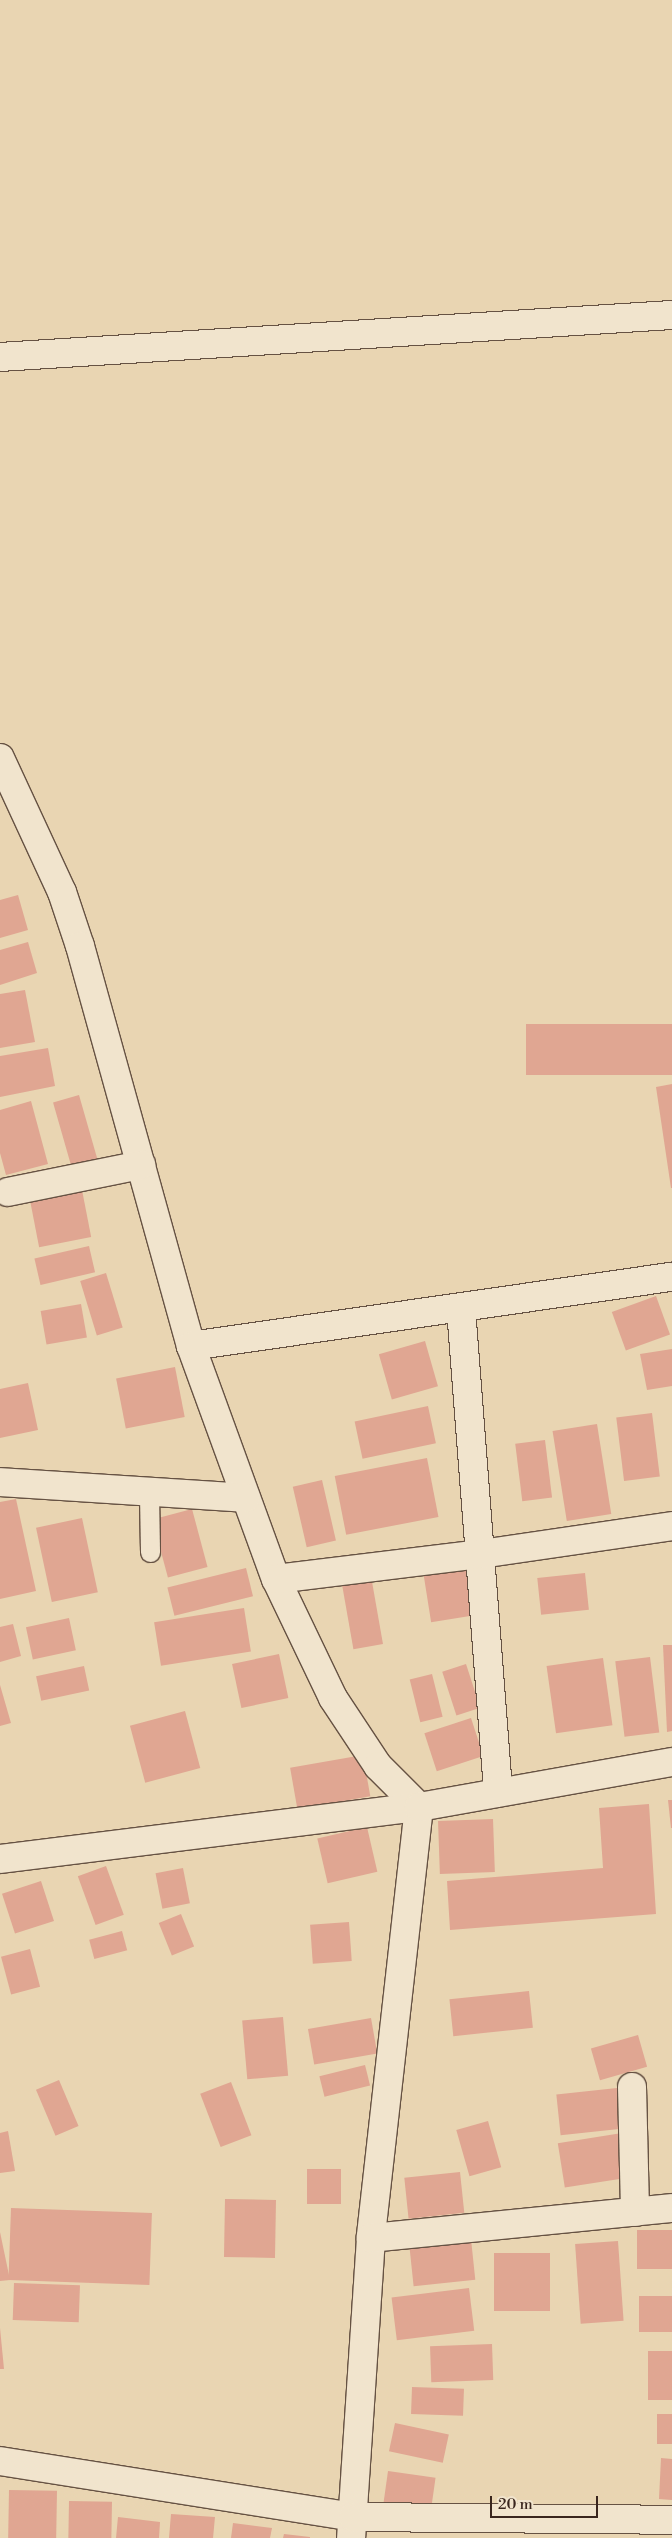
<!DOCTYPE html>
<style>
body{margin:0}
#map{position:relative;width:672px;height:2538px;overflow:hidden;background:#e9d5b2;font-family:"Libre Bodoni",serif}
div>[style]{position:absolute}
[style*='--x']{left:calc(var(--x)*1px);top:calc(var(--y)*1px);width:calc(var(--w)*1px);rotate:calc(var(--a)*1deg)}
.building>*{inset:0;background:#e0a692;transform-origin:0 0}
.roads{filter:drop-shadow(1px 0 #665243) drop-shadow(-1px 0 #665243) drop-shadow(0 1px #665243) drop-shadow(0 -1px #665243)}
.service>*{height:19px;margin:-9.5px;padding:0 9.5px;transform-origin:9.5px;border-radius:9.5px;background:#f1e4cd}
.minor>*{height:28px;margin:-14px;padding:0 14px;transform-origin:14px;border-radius:14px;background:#f1e4cd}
span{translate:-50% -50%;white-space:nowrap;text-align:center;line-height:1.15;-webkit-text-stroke:4px #f1e4cd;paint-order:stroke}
.scale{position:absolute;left:490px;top:2496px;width:108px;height:22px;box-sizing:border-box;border:2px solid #3a261e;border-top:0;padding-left:6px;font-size:15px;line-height:18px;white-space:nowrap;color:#3a261e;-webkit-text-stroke:4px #f1e4cd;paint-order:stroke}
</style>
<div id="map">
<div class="building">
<i style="clip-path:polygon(18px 895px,28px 930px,0 938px,0 900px)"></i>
<i style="clip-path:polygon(28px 942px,37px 973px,0 985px,0 950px)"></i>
<i style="clip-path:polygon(25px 990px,35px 1042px,0 1048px,0 994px)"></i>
<i style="left:672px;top:1024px;width:51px;height:146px;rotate:90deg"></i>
<i style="clip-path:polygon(48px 1048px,55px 1086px,0 1097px,0 1056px)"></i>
<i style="clip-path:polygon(672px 1084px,672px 1188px,671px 1188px,656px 1087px)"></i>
<i style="left:79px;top:1095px;width:66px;height:27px;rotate:74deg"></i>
<i style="clip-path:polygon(31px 1101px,48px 1164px,6px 1175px,0 1153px,0 1110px)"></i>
<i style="left:82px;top:1190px;width:48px;height:53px;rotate:79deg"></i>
<i style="left:89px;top:1246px;width:27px;height:56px;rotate:77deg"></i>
<i style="left:106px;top:1273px;width:57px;height:27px;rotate:73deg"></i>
<i style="left:656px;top:1296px;width:41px;height:47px;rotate:70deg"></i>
<i style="left:81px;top:1304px;width:34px;height:41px;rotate:80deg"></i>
<i style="left:425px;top:1341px;width:47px;height:48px;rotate:74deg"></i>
<i style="clip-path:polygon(672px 1349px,672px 1386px,647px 1390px,640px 1354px)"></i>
<i style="left:175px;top:1367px;width:51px;height:60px;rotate:79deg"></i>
<i style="clip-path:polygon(28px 1383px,38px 1430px,0 1438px,0 1389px)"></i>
<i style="left:428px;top:1406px;width:38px;height:75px;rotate:78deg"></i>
<i style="left:652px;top:1413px;width:64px;height:36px;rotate:83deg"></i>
<i style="left:597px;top:1424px;width:91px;height:45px;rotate:81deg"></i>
<i style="left:545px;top:1440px;width:58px;height:30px;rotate:83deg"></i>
<i style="left:427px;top:1458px;width:60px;height:94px;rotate:79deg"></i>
<i style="left:322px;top:1480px;width:62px;height:30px;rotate:77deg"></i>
<i style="clip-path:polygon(16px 1499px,36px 1591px,0 1599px,0 1502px)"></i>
<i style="left:192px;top:1509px;width:60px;height:41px;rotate:75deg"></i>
<i style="left:82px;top:1518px;width:76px;height:47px;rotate:78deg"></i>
<i style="left:466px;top:1561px;width:55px;height:44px;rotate:81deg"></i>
<i style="left:246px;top:1568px;width:29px;height:81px;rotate:76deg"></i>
<i style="left:585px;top:1573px;width:37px;height:48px;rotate:84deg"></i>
<i style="left:371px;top:1576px;width:69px;height:30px;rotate:80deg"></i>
<i style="left:244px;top:1608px;width:44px;height:91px;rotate:81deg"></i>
<i style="left:69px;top:1618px;width:33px;height:44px;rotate:78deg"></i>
<i style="clip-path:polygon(13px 1624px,21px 1656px,0 1662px,0 1627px)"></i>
<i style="clip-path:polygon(663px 1645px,672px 1645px,672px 1731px,667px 1732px)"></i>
<i style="left:279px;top:1654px;width:45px;height:48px;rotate:78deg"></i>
<i style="left:650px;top:1657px;width:76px;height:35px;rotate:83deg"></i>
<i style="left:603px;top:1658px;width:68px;height:57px;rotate:82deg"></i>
<i style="left:466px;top:1664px;width:46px;height:25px;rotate:72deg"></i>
<i style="left:84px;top:1666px;width:25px;height:49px;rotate:78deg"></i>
<i style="left:432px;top:1674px;width:44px;height:23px;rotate:76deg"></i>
<i style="clip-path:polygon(0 1685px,11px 1723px,0 1726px)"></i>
<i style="left:185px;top:1711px;width:59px;height:57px;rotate:75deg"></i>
<i style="left:471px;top:1718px;width:40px;height:49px;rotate:72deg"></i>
<i style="left:363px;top:1755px;width:42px;height:74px;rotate:80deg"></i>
<i style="clip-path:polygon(668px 1800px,672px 1800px,672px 1828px,671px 1828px)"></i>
<i style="clip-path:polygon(649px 1804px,656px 1914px,450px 1930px,447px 1881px,603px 1868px,599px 1808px)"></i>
<i style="left:493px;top:1819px;width:53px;height:55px;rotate:88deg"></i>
<i style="left:367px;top:1827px;width:46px;height:51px;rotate:77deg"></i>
<i style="left:106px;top:1866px;width:52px;height:30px;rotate:70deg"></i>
<i style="left:183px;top:1868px;width:36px;height:28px;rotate:79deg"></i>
<i style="left:41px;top:1881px;width:42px;height:41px;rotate:72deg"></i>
<i style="left:181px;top:1914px;width:35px;height:24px;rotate:68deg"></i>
<i style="left:349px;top:1922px;width:39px;height:39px;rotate:86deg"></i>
<i style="left:122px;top:1931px;width:20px;height:34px;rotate:75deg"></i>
<i style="left:30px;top:1949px;width:39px;height:30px;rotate:75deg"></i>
<i style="left:529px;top:1991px;width:37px;height:80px;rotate:84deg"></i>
<i style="left:283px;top:2017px;width:59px;height:41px;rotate:85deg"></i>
<i style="left:371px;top:2018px;width:36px;height:64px;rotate:80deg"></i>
<i style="left:638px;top:2035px;width:33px;height:49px;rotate:74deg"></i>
<i style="left:365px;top:2065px;width:21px;height:47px;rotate:76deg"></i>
<i style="left:59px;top:2080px;width:50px;height:25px;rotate:67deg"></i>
<i style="left:231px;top:2082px;width:57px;height:33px;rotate:69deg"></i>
<i style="left:617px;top:2088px;width:41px;height:61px;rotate:84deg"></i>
<i style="left:488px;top:2121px;width:48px;height:33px;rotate:74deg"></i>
<i style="clip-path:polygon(8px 2131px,15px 2171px,0 2173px,0 2133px)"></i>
<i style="left:622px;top:2133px;width:45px;height:65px;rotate:81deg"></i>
<i style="left:307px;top:2169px;width:34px;height:35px"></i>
<i style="left:460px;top:2172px;width:41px;height:56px;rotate:84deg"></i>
<i style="left:225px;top:2199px;width:51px;height:58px;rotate:1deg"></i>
<i style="left:11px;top:2208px;width:141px;height:72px;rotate:2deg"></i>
<i style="left:672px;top:2230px;width:39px;height:35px;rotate:90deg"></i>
<i style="clip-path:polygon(0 2232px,10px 2280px,0 2281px)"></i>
<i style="left:471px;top:2239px;width:41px;height:62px;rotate:84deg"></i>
<i style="left:618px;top:2241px;width:80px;height:43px;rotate:86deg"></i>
<i style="left:494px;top:2253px;width:56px;height:58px"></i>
<i style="left:14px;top:2283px;width:66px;height:37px;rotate:2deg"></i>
<i style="left:469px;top:2288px;width:43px;height:78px;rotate:83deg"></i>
<i style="left:672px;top:2296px;width:36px;height:33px;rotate:90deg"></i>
<i style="clip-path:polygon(0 2328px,4px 2369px,0 2369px)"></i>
<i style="left:492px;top:2344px;width:36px;height:62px;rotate:88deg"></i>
<i style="left:648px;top:2351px;width:24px;height:49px"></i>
<i style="left:412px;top:2387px;width:52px;height:27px;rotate:2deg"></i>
<i style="left:657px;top:2414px;width:15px;height:30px"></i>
<i style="left:395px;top:2423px;width:55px;height:29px;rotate:12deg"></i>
<i style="clip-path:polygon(661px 2458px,672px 2459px,672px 2500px,659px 2499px)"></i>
<i style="left:388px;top:2471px;width:48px;height:34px;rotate:8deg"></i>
<i style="left:9px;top:2490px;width:48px;height:48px;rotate:1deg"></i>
<i style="left:69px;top:2501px;width:43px;height:37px;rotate:1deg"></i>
<i style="clip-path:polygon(171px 2514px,215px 2517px,213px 2538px,169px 2538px)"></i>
<i style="clip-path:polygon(118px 2517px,160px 2522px,159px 2538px,116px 2538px)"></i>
<i style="clip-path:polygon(233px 2523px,272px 2528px,270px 2538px,231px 2538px)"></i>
<i style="clip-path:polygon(284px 2534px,310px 2537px,310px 2538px,283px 2538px)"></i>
</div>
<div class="roads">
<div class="service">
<i style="--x:149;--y:1494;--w:58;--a:89"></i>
</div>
<div class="minor">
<i style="--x:0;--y:357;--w:673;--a:-3.58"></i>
<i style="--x:0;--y:758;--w:148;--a:65.2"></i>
<i style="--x:62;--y:892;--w:57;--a:71.6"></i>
<i style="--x:80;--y:946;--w:415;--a:74.5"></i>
<i style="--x:191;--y:1346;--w:248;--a:70"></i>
<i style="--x:276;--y:1579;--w:132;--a:64.4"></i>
<i style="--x:333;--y:1698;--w:82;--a:56.5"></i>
<i style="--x:378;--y:1766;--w:58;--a:45"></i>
<i style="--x:419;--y:1807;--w:434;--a:96.4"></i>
<i style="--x:371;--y:2238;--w:301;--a:93.8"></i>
<i style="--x:8;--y:1192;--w:136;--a:-11.5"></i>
<i style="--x:461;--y:1309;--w:485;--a:85.6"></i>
<i style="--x:191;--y:1346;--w:486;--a:-8.2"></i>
<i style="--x:0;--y:1482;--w:246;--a:3.7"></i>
<i style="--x:276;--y:1579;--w:207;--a:-7"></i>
<i style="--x:481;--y:1554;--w:193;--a:-8.3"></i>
<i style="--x:0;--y:1859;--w:422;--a:-7.1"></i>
<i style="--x:419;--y:1807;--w:257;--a:-10.1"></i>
<i style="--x:632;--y:2087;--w:125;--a:88.6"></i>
<i style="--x:371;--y:2238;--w:302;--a:-5.7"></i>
<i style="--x:0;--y:2461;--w:357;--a:9"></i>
<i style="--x:353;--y:2517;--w:319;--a:0.5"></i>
</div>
</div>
<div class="scale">20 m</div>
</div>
